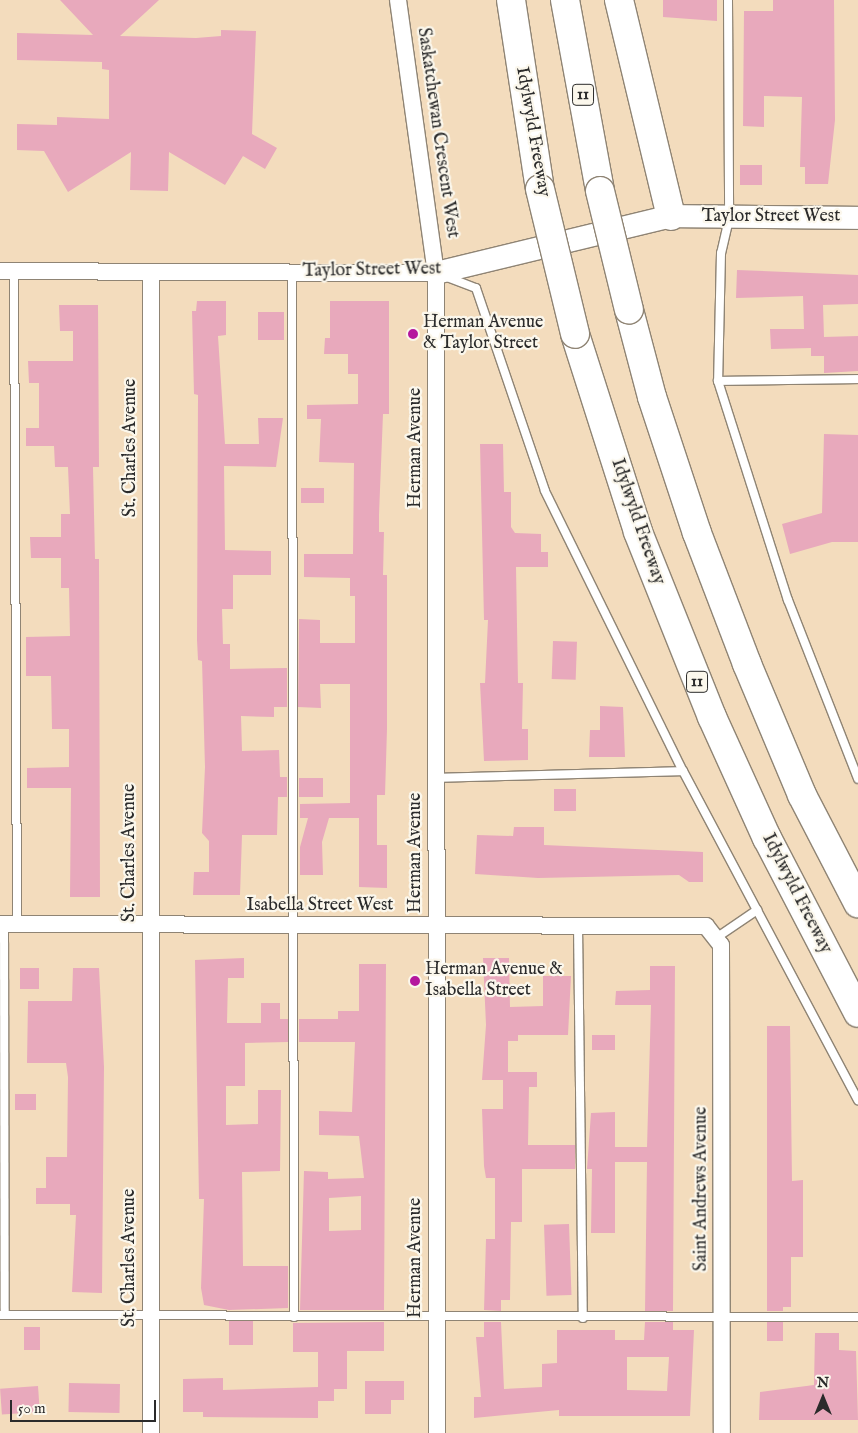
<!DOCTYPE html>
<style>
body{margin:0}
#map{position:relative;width:858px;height:1433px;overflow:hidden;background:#f3dcbd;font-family:"IM FELL English",serif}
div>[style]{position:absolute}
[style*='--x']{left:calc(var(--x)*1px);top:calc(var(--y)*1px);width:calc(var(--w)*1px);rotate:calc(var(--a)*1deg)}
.building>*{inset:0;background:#e8a9bc;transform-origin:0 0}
.roads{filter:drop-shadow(1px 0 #8f8474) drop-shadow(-1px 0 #8f8474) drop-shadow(0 1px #8f8474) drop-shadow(0 -1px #8f8474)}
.lane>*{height:8px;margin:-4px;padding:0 4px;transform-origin:4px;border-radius:4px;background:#fff}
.street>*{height:16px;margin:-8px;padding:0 8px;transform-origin:8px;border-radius:8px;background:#fff}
.secondary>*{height:22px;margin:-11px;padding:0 11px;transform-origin:11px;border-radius:11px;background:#fff}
.highway>*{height:28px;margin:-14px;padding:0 14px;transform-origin:14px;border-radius:14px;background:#fff}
.bridges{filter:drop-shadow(1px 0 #8f8474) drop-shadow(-1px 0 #8f8474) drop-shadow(0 1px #8f8474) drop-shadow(0 -1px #8f8474)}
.highway-bridge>*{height:28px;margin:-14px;padding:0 14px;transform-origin:14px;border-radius:14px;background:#fff}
.dots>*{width:14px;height:14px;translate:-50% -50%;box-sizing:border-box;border:2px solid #fbf7ec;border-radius:50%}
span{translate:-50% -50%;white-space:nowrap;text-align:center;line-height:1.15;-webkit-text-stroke:4.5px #fbf7ec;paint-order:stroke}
.shield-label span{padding:1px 4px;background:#fbf7ec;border:1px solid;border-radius:4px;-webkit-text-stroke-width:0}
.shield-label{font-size:16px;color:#2b2b2b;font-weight:700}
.street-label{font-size:18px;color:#2b2b2b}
.poi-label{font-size:18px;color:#2b2b2b}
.left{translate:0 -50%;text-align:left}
.north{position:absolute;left:798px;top:1373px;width:50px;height:50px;-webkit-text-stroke:4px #fbf7ec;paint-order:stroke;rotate:0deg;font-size:14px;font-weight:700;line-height:20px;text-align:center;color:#2b2b2b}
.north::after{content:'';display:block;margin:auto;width:18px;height:22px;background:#2b2b2b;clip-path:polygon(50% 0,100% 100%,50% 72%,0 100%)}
.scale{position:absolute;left:10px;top:1400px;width:146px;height:22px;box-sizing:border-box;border:2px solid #2b2b2b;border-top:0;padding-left:6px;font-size:15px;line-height:18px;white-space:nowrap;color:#2b2b2b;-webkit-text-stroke:4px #fbf7ec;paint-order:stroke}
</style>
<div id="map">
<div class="building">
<i style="clip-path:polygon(60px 0,159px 0,120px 36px,196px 38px,221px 36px,221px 30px,256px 31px,252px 134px,277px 148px,265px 169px,243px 156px,225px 185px,169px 152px,168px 191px,130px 190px,131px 152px,68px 192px,44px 151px,17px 150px,17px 124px,57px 125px,57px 117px,109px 119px,109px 70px,102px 69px,102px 62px,17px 60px,17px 33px,93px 35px)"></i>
<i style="clip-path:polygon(663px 0,717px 0,717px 21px,663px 17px)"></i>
<i style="clip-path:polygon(773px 0,834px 0,835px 120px,828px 184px,805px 184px,805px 167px,800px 167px,802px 97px,764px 96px,764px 127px,743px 126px,744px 11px,773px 11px)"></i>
<i style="left:740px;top:165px;width:22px;height:20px"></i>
<i style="clip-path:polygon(737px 270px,858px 275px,858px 304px,823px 305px,824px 337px,858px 336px,858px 371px,824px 373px,824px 356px,811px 356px,811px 348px,771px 349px,770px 329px,804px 329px,803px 296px,736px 298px)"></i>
<i style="clip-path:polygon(197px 301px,226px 301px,226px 335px,218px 336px,225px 444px,259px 444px,258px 418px,283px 418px,276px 467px,224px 466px,225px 550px,271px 551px,271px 575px,233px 575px,233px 609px,222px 609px,223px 644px,230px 644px,230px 669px,287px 668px,287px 707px,274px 707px,274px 717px,241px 716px,242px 751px,279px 750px,280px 777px,287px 777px,287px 797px,278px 797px,277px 835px,242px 835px,240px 895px,193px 895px,194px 872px,209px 872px,209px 841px,202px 833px,205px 767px,202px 661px,198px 660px,197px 640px,198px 395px,194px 394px,192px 311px,196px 311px)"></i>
<i style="clip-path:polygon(330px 301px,389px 301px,389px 414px,383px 414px,379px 515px,379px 532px,384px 532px,383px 575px,387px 575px,387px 729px,385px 795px,377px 795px,377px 845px,387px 845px,387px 888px,359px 887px,359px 818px,329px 818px,322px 842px,323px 875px,300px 875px,300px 847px,308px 818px,300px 818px,300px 804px,350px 803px,350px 684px,320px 684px,321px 708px,298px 707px,299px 619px,320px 620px,320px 643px,355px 643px,355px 596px,350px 596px,350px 578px,304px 577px,304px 554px,353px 554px,354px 463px,319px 462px,321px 419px,307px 419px,307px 405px,358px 404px,358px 374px,348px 374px,348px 354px,324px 354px,325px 338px,330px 338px)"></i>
<i style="clip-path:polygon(59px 305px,98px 305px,99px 467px,93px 467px,95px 559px,99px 559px,100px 897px,70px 897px,71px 788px,27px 788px,27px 768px,69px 767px,69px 729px,52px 729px,51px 676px,26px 676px,26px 637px,70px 636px,69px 588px,61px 588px,61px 558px,31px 558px,30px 537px,61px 537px,61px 514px,70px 514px,68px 467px,55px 467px,54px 446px,26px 446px,26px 428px,39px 428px,39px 383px,29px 383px,28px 361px,73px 361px,73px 331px,60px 331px)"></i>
<i style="left:258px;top:312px;width:26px;height:28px"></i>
<i style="clip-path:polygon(824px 434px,858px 435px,858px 542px,832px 542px,790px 554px,782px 524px,822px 513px)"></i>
<i style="clip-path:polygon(480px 444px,503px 444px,504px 492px,511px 492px,511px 527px,515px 533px,541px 534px,541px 552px,548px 552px,548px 567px,516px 567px,518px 683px,523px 683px,522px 729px,528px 729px,528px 760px,484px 761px,480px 683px,485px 683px,488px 620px,484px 620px)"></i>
<i style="left:301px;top:488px;width:23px;height:15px"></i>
<i style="left:553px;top:641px;width:24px;height:38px;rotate:2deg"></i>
<i style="clip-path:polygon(600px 706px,623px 707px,625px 757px,589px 757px,590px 730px,600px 730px)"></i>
<i style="left:299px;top:778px;width:24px;height:19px"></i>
<i style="left:554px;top:789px;width:22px;height:22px"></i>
<i style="clip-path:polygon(514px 827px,544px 827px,544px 845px,703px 852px,703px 882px,689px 882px,679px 875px,538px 878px,475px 874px,477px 835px,513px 836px)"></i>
<i style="clip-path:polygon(244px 958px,244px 978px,228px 978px,227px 1023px,261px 1023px,261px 1003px,280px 1003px,280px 1019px,288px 1019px,288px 1042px,245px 1043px,245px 1086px,226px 1086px,226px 1125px,258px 1124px,258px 1090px,281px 1090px,280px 1171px,242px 1172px,243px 1266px,288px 1266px,288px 1308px,229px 1310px,204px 1305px,201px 1288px,204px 1199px,199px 1199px,195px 960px)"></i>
<i style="clip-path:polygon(483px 958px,509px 958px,510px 1007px,543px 1006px,543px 976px,571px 976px,568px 1035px,518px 1035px,518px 1041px,508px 1041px,508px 1072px,537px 1072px,537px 1087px,529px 1087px,528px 1145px,575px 1145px,575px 1169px,522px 1169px,522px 1222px,511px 1222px,510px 1300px,501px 1300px,501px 1311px,484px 1310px,486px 1239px,495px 1239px,495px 1178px,486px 1178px,484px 1166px,482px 1109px,503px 1109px,503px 1080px,482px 1080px,486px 1025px)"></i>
<i style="clip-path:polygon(evenodd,359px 964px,386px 964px,384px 1310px,300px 1310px,304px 1171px,328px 1172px,328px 1179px,364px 1178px,359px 1136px,319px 1135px,319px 1111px,352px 1112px,355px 1042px,299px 1042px,299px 1019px,338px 1019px,338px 1011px,359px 1011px,359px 964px,361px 1196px,361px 1230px,329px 1231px,329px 1198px,361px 1196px)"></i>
<i style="clip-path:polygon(650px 966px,675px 966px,673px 1311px,645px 1311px,647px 1162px,615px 1162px,615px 1233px,591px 1233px,592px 1169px,587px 1169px,591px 1113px,615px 1112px,615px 1147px,647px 1147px,651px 1005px,615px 1005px,616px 991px,650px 990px)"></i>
<i style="left:20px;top:968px;width:19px;height:21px"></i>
<i style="clip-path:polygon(73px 968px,99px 968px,104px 1067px,102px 1293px,72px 1292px,76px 1215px,70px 1215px,70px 1204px,36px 1204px,36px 1188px,46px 1188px,46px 1157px,67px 1157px,68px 1077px,66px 1063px,27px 1063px,28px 1001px,72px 1001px)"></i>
<i style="clip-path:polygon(767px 1026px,790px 1026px,792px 1181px,803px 1180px,803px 1257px,791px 1257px,791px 1307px,783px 1307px,783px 1311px,767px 1311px)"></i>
<i style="left:592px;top:1035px;width:23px;height:15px"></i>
<i style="left:15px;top:1094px;width:21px;height:16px"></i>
<i style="left:569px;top:1224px;width:71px;height:25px;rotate:88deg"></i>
<i style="left:229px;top:1321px;width:24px;height:24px"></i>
<i style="clip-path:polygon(384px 1322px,384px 1351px,347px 1351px,347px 1389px,334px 1389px,334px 1401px,318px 1401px,318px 1352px,293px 1352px,293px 1323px)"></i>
<i style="clip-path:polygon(evenodd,484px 1322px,501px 1322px,504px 1389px,542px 1387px,542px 1364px,557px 1363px,557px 1330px,615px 1330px,615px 1340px,644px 1340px,645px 1322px,673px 1322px,673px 1330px,694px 1330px,690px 1416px,559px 1416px,559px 1410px,474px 1418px,474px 1397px,481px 1397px,476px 1337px,484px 1337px,484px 1322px,627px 1357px,669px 1357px,667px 1391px,627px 1390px,627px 1357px)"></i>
<i style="left:767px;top:1322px;width:16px;height:19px"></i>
<i style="left:24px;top:1327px;width:16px;height:23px"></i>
<i style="clip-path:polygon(815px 1333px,839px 1333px,839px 1350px,856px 1351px,858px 1420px,759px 1420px,760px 1392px,814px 1385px)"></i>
<i style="clip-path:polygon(223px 1378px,223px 1390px,318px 1387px,318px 1418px,203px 1417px,203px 1412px,183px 1412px,183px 1379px)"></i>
<i style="clip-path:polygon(365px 1381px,404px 1381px,404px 1400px,391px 1400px,391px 1414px,365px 1414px)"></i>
<i style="left:69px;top:1383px;width:51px;height:29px;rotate:1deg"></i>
<i style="left:38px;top:1386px;width:26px;height:38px;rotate:86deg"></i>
</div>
<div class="roads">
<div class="lane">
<i style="--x:728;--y:0;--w:219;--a:89.7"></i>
<i style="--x:729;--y:219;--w:35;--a:103"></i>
<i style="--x:721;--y:253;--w:128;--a:91.3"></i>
<i style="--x:718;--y:381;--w:140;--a:-0.8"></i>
<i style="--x:14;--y:271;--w:653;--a:89.74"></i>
<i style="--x:292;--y:273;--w:1044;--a:89.89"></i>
<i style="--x:447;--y:277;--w:31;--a:21"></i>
<i style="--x:476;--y:288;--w:214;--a:71.2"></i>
<i style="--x:545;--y:491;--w:312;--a:63.8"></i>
<i style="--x:683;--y:771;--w:373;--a:62"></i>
<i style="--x:718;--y:381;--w:230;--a:72.3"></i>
<i style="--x:788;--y:600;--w:192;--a:68.6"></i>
<i style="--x:436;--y:778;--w:247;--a:-1.6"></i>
<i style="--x:4;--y:924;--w:391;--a:89.9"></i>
<i style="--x:578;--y:925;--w:393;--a:89.3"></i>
<i style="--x:716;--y:938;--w:50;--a:-34.3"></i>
<i style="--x:0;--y:1315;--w:858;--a:0.13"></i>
</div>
<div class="street">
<i style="--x:398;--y:0;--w:276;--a:82.1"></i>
<i style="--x:436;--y:273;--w:1160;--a:89.95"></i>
<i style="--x:0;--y:271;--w:436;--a:0.3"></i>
<i style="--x:151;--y:272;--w:1161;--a:90"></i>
<i style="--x:0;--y:924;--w:706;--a:0.16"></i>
<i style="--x:706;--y:926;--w:24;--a:52"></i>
<i style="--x:721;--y:945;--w:488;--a:89.9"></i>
</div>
<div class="secondary">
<i style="--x:436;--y:273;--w:242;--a:-13.6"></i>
<i style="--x:671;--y:216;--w:187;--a:0.6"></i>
</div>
<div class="highway">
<i style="--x:511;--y:0;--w:191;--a:81.3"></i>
<i style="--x:565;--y:0;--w:194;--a:79.6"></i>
<i style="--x:619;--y:0;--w:222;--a:76.5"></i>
<i style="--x:629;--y:310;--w:90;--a:75.2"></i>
<i style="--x:652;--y:397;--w:143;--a:71.7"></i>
<i style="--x:697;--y:533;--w:140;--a:69.1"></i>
<i style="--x:747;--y:664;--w:142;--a:67.2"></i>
<i style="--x:802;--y:795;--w:122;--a:62.6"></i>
<i style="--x:575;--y:334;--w:208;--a:72.3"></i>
<i style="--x:638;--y:532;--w:199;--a:68.2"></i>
<i style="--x:712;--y:717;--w:133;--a:65.6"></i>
<i style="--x:767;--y:838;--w:197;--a:62.5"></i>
</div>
</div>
<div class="bridges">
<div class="highway-bridge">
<i style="--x:540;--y:189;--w:149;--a:76.4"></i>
<i style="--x:600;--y:191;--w:122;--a:76.3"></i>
</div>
</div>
<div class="dots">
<i style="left:413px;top:334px;background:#b5179e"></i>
<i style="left:415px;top:981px;background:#b5179e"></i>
</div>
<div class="shield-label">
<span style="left:583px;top:95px">11</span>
<span style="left:697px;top:682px">11</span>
</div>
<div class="street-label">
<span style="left:532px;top:132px;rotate:80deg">Idylwyld Freeway</span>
<span style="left:437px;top:133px;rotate:82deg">Saskatchewan Crescent West</span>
<span style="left:771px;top:217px">Taylor Street West</span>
<span style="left:372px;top:271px;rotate:-1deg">Taylor Street West</span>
<span style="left:131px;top:448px;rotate:-90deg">St. Charles Avenue</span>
<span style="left:416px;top:448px;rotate:-90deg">Herman Avenue</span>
<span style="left:637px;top:522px;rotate:71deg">Idylwyld Freeway</span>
<span style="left:130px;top:853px;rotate:-90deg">St. Charles Avenue</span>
<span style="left:416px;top:853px;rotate:-90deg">Herman Avenue</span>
<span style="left:796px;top:894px;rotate:63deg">Idylwyld Freeway</span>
<span style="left:320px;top:906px">Isabella Street West</span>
<span style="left:702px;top:1189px;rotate:-90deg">Saint Andrews Avenue</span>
<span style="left:130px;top:1258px;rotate:-90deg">St. Charles Avenue</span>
<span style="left:416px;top:1258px;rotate:-90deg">Herman Avenue</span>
</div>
<div class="poi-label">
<span class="left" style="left:423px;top:334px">Herman Avenue<br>&amp; Taylor Street</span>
<span class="left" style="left:425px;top:981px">Herman Avenue &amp;<br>Isabella Street</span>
</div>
<div class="north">N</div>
<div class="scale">50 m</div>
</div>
